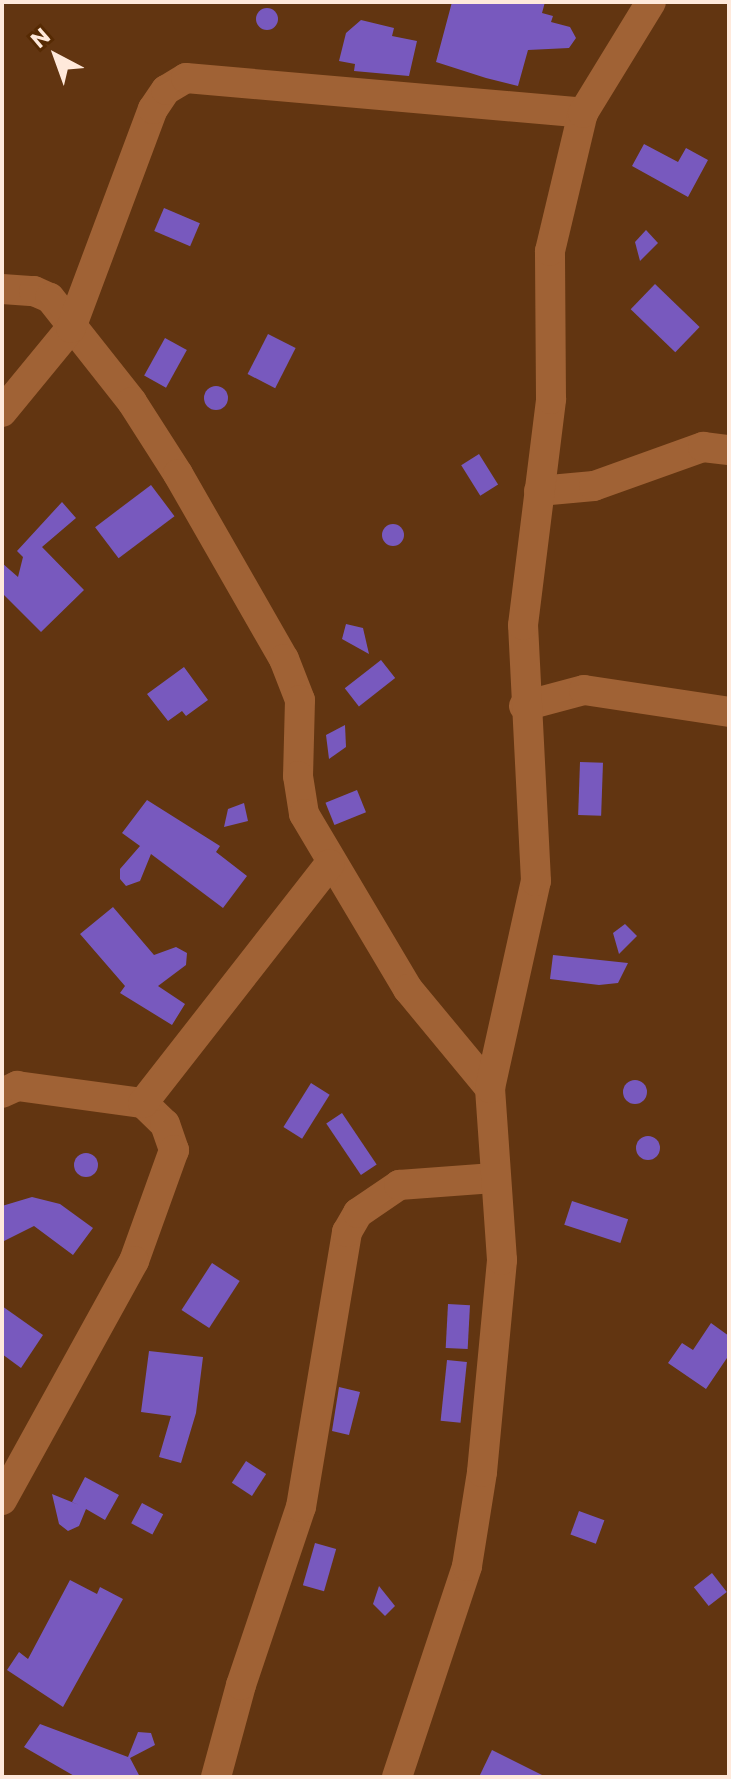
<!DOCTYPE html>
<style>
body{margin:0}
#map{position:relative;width:731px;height:1779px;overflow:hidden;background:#623511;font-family:Commissioner,sans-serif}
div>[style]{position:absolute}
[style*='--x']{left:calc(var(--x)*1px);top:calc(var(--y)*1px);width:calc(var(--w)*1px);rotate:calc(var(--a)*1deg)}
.building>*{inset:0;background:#7859be;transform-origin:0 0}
.round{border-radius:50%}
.street>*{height:30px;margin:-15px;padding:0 15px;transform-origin:15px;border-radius:15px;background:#a06235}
span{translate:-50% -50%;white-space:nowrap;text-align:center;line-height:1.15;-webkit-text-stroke:7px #562a03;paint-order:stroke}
.frame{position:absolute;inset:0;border:4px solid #ffe9db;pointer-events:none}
.north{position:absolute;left:16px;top:16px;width:80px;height:80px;-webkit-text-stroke:6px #562a03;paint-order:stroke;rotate:319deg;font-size:22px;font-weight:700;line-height:32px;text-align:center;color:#ffe9db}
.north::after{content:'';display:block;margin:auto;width:28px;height:36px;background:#ffe9db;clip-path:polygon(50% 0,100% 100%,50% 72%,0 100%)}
</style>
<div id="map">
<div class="building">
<i style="clip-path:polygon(452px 2px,545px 2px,542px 13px,553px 16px,551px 22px,570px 27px,576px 38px,569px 48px,528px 50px,518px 86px,486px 78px,436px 62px)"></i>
<i class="round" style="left:256px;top:8px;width:22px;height:22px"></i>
<i style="clip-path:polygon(361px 20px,394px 28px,392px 36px,417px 41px,409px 76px,354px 71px,355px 64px,339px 61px,346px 33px)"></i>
<i style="clip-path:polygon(644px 144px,678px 162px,686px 148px,708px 160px,688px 197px,632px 166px)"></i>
<i style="left:164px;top:208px;width:39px;height:25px;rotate:23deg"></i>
<i style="clip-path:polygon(646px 230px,658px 243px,640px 261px,635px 242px)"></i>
<i style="left:655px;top:284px;width:62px;height:35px;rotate:44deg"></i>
<i style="left:268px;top:334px;width:31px;height:45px;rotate:27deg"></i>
<i style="left:165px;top:338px;width:25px;height:43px;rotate:29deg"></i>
<i class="round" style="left:204px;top:386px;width:24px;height:24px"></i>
<i style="left:479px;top:454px;width:36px;height:21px;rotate:58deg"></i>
<i style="left:151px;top:485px;width:39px;height:70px;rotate:53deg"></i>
<i style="clip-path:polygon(62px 502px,76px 518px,42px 547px,84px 590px,41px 632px,2px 593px,2px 563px,18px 577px,23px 557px,17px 551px)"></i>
<i class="round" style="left:382px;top:524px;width:22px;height:22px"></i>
<i style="clip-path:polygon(346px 624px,363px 628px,369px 654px,342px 639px)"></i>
<i style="left:381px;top:660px;width:23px;height:46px;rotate:52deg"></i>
<i style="clip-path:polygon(184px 667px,208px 700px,186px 716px,182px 711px,168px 721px,147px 694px)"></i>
<i style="clip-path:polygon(345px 725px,346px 747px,329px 759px,326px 735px)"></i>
<i style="left:580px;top:762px;width:23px;height:53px;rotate:2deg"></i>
<i style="left:357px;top:790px;width:24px;height:34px;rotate:68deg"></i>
<i style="clip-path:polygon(147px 800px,220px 846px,216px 852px,247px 876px,223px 908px,151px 854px,140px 881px,126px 886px,120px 879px,120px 869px,140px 846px,122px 833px)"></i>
<i style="clip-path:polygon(244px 803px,248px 821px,224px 827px,228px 809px)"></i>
<i style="clip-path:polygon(113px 907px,154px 955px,176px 947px,187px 953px,186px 965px,158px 986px,185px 1004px,172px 1025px,120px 993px,125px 986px,80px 934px)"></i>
<i style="clip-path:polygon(625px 924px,637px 936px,619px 954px,613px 933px)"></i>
<i style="clip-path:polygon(553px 955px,628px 963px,618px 983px,599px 985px,550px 979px)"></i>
<i class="round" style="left:623px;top:1080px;width:24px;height:24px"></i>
<i style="left:311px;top:1083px;width:22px;height:52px;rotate:32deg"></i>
<i style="left:342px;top:1113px;width:62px;height:19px;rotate:56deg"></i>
<i class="round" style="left:636px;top:1136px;width:24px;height:24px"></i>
<i class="round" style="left:74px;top:1153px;width:24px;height:24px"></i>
<i style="clip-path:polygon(32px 1197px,60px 1204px,93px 1228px,73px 1255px,34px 1226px,2px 1242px,2px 1206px)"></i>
<i style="left:572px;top:1201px;width:59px;height:25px;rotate:18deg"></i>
<i style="left:212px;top:1263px;width:33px;height:56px;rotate:33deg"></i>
<i style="left:448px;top:1304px;width:22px;height:44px;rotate:3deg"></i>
<i style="clip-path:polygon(2px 1306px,43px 1335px,21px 1368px,2px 1354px)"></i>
<i style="clip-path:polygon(711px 1323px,729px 1336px,729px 1355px,706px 1389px,668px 1363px,682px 1343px,693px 1350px)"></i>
<i style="clip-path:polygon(149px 1351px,203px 1357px,196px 1413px,181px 1463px,159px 1457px,171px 1416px,141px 1412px)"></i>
<i style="left:447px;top:1360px;width:20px;height:61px;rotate:6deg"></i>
<i style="clip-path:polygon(339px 1387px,360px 1392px,349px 1435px,332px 1431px)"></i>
<i style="left:246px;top:1461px;width:24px;height:26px;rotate:33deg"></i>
<i style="clip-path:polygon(85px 1477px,119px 1495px,105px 1520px,86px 1509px,79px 1526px,68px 1531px,59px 1524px,52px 1494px,79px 1505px,72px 1502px)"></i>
<i style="left:142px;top:1503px;width:24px;height:23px;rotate:28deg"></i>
<i style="left:579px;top:1511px;width:27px;height:25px;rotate:20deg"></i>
<i style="left:315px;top:1543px;width:22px;height:44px;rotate:16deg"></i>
<i style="left:712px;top:1573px;width:24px;height:23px;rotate:52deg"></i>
<i style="clip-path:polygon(70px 1580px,97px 1594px,100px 1587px,123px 1599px,63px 1707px,7px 1670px,19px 1652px,28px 1659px)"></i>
<i style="clip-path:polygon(379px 1586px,395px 1606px,385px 1616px,373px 1604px)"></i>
<i style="clip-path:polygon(40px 1724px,128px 1757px,138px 1732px,151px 1733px,155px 1745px,130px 1758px,140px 1777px,76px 1777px,24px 1747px)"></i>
<i style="clip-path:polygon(492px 1750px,546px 1777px,479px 1777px)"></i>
</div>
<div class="street">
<i style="--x:2;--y:289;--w:32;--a:4"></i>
<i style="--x:34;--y:291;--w:17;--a:24"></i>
<i style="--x:50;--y:298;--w:132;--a:51.7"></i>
<i style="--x:132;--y:402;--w:85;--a:57.4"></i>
<i style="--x:178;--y:474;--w:213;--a:60.2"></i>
<i style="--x:284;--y:659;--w:44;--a:68.7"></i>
<i style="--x:300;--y:700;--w:76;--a:91.5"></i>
<i style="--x:298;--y:776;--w:38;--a:81"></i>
<i style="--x:304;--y:814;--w:204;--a:59.3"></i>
<i style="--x:408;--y:989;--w:129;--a:50.4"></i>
<i style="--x:2;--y:412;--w:109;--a:-50.6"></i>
<i style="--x:71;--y:328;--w:234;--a:-69.5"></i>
<i style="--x:153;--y:109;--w:23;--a:-56"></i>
<i style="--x:166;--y:90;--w:23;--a:-31"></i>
<i style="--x:186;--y:78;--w:399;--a:5"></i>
<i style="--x:539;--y:491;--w:55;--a:-5.2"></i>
<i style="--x:594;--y:486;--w:116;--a:-19.7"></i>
<i style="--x:703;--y:447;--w:26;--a:7"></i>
<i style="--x:524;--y:706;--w:62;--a:-14.9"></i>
<i style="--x:584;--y:690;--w:147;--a:8.6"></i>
<i style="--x:2;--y:1093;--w:17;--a:-25"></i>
<i style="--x:17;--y:1086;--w:127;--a:7.7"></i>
<i style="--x:143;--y:1103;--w:30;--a:44"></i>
<i style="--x:165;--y:1124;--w:28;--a:71"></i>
<i style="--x:174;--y:1150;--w:118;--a:109.8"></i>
<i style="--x:134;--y:1261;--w:273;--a:118.9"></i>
<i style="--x:143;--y:1103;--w:303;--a:-52"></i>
<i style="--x:216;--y:1777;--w:95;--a:-74.8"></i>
<i style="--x:241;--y:1685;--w:188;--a:-71.4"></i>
<i style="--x:301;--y:1507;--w:279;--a:-80.5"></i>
<i style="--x:347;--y:1232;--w:22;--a:-60"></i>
<i style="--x:358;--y:1213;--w:50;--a:-34.3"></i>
<i style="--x:399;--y:1185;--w:95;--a:-4.2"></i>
<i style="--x:397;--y:1777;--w:222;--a:-71.6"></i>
<i style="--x:467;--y:1566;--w:95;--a:-80.9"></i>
<i style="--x:482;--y:1472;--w:213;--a:-84.6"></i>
<i style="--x:502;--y:1260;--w:172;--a:-94"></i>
<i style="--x:490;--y:1088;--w:212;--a:-77.5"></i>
<i style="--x:536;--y:881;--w:256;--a:-92.9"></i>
<i style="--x:523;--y:625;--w:228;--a:-82.9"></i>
<i style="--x:551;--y:399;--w:148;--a:-90.4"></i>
<i style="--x:550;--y:251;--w:142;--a:-76.6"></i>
<i style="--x:583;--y:113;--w:130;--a:-58.5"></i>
</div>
<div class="frame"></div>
<div class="north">N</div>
</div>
